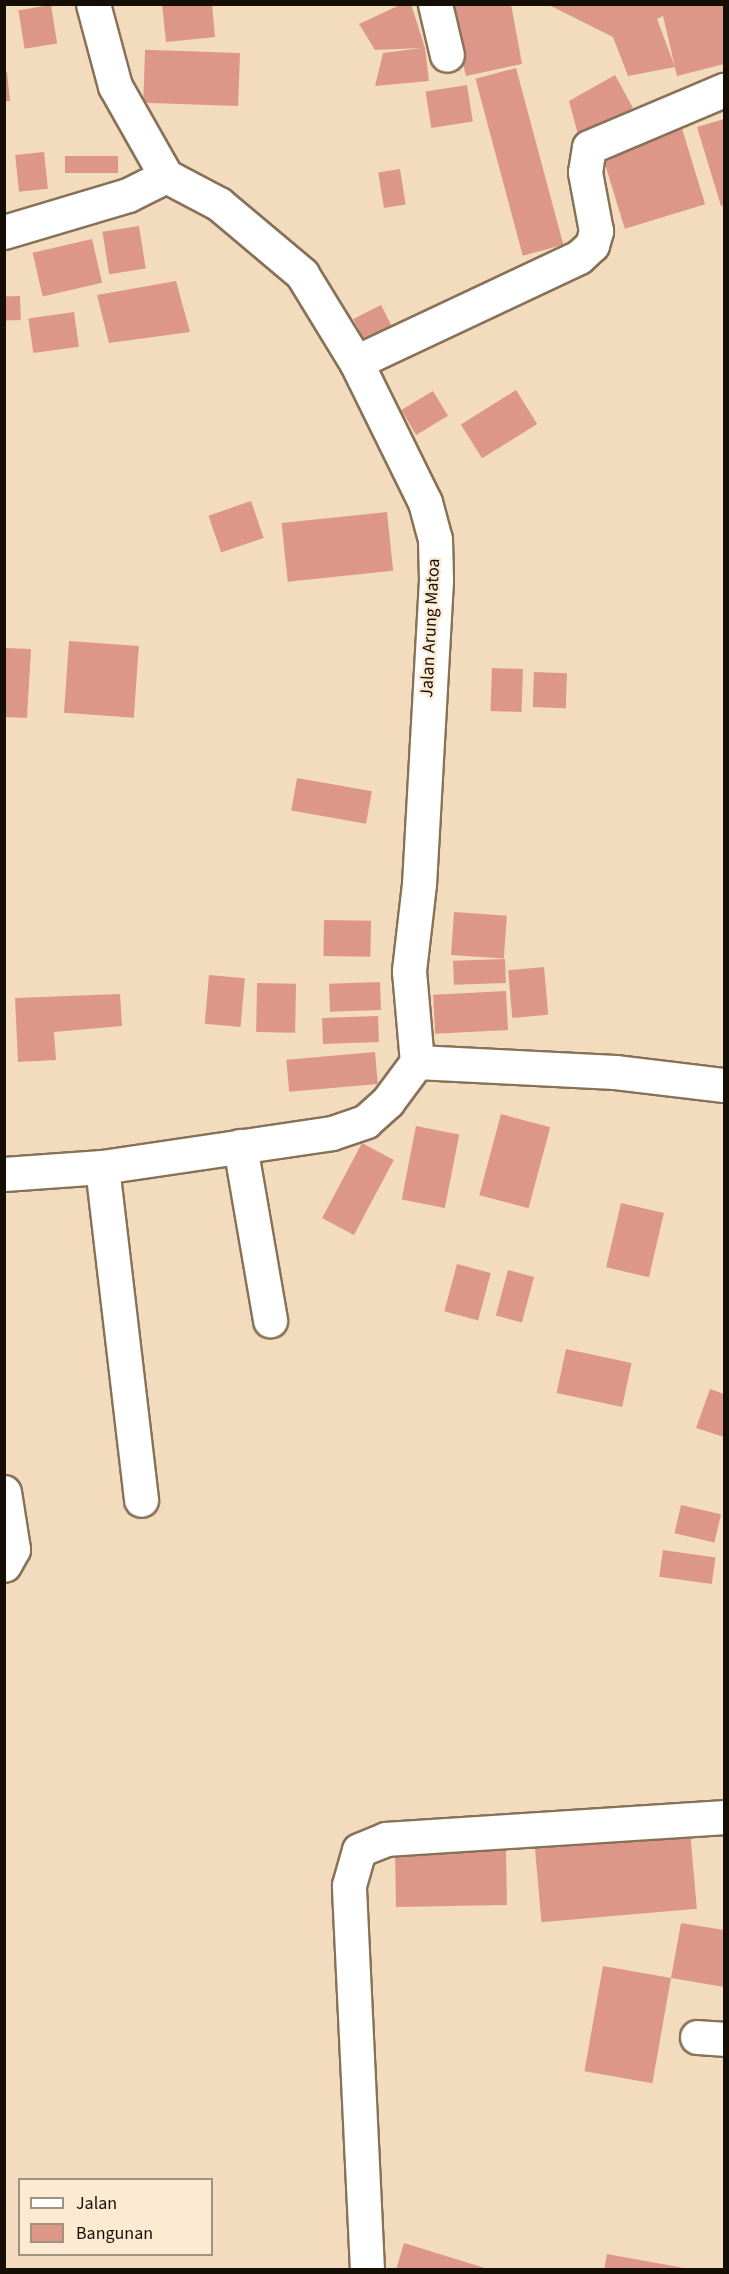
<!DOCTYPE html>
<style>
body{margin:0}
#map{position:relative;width:729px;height:2274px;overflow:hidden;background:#f3dcbe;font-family:"Source Sans 3",sans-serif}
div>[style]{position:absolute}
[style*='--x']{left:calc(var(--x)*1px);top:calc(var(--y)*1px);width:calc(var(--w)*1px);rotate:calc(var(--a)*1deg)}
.building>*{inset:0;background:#dd9789;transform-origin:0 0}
.roads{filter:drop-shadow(2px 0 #877258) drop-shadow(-2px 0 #877258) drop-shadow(0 2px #877258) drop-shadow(0 -2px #877258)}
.minor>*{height:33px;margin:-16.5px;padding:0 16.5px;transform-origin:16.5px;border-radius:16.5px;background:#fff}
span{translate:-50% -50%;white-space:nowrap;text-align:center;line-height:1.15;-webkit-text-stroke:4.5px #fdead2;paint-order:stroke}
.street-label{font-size:18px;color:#150e04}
.frame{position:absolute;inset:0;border:6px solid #150e04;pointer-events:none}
.legend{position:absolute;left:18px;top:2178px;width:195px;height:78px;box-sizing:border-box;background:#fdead2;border:2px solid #a09280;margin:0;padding:8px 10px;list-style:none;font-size:18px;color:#150e04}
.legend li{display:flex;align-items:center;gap:12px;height:30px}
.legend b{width:30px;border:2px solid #a09280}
</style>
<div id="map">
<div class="building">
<i style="clip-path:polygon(162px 4px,212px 4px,215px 37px,166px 42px)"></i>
<i style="clip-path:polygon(402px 4px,411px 4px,425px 48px,429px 81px,375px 86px,383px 53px,422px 48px,375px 50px,359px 24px)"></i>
<i style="clip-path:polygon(448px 4px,511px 4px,522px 64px,466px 76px)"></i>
<i style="clip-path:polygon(547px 4px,724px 4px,724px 64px,677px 76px,663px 16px,657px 19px,675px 67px,628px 76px,613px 37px)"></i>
<i style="left:51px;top:5px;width:39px;height:33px;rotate:81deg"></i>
<i style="left:240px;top:53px;width:53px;height:95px;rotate:92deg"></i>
<i style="left:516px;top:68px;width:183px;height:42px;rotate:75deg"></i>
<i style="clip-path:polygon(7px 72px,10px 101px,4px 101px,4px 73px)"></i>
<i style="clip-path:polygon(615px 75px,633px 108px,579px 138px,569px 101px)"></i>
<i style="left:467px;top:85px;width:37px;height:42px;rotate:81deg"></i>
<i style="clip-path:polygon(724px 119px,724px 205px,721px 206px,697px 127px)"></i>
<i style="left:680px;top:122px;width:86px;height:84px;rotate:73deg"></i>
<i style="left:44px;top:152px;width:37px;height:29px;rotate:84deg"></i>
<i style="left:65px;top:156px;width:53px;height:17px"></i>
<i style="left:400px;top:169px;width:36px;height:22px;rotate:81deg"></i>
<i style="left:139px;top:226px;width:43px;height:37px;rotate:81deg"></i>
<i style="left:92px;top:239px;width:45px;height:61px;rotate:77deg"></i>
<i style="clip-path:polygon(176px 281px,190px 332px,109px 343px,97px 295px)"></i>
<i style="left:20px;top:296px;width:24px;height:16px;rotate:88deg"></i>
<i style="left:381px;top:305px;width:29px;height:31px;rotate:63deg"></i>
<i style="left:74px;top:312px;width:35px;height:46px;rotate:82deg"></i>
<i style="left:516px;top:390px;width:40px;height:65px;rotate:58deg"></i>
<i style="left:433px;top:391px;width:29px;height:37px;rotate:59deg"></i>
<i style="left:251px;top:501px;width:39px;height:45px;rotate:71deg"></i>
<i style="left:387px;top:512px;width:59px;height:106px;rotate:84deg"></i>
<i style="left:69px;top:641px;width:70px;height:72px;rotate:4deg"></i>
<i style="clip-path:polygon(4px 648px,31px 649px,27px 718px,4px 717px)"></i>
<i style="left:492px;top:668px;width:31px;height:43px;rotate:2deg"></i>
<i style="left:534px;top:672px;width:33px;height:35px;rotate:2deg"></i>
<i style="left:297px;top:778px;width:76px;height:33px;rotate:10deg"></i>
<i style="left:454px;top:912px;width:53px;height:43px;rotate:4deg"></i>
<i style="left:324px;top:920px;width:47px;height:36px;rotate:1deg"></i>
<i style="left:505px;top:959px;width:24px;height:52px;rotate:88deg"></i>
<i style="left:544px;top:967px;width:48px;height:36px;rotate:85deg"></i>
<i style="left:209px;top:975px;width:36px;height:49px;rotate:5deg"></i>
<i style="left:380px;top:982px;width:28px;height:51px;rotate:88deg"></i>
<i style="left:257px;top:983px;width:39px;height:49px;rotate:1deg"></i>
<i style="left:506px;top:991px;width:39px;height:73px;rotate:87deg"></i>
<i style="clip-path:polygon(120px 994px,122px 1026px,54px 1032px,56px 1060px,18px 1062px,15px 998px)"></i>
<i style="left:378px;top:1016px;width:26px;height:56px;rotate:88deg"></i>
<i style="left:375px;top:1052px;width:32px;height:89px;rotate:85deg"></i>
<i style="left:501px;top:1114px;width:51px;height:84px;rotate:15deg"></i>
<i style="left:416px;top:1126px;width:44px;height:75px;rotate:11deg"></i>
<i style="left:362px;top:1143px;width:36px;height:85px;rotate:28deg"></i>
<i style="left:621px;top:1203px;width:44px;height:66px;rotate:13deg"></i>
<i style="left:457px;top:1264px;width:35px;height:49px;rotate:15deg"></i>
<i style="left:508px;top:1270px;width:27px;height:47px;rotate:15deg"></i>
<i style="left:566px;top:1349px;width:67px;height:45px;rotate:12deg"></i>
<i style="clip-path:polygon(710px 1389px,724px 1394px,724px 1437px,696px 1428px)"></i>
<i style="left:681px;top:1505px;width:41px;height:29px;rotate:13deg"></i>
<i style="left:663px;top:1550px;width:53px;height:27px;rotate:8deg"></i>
<i style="left:689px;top:1819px;width:90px;height:156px;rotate:85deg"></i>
<i style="left:506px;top:1850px;width:55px;height:111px;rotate:89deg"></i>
<i style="clip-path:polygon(681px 1923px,724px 1930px,724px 1987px,671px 1978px)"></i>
<i style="left:603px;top:1966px;width:69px;height:107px;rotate:10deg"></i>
<i style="clip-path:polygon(404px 2243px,488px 2269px,488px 2270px,396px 2270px)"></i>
<i style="clip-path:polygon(607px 2254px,684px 2268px,684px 2270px,604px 2270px)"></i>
</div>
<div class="roads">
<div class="minor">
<i style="--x:93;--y:4;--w:85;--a:75"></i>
<i style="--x:115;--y:86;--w:103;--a:60.5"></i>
<i style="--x:166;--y:176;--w:60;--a:27.8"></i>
<i style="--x:219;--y:204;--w:109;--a:40.1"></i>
<i style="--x:302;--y:274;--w:103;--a:58.5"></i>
<i style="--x:356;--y:362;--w:156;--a:63.8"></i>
<i style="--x:425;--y:502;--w:38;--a:75"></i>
<i style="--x:435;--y:539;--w:41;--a:88.6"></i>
<i style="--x:436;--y:580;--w:304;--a:93.2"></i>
<i style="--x:419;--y:884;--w:88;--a:96.6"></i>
<i style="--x:409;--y:971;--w:91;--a:85"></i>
<i style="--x:417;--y:1062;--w:198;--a:2.9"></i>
<i style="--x:615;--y:1072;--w:110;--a:6.8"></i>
<i style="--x:435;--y:4;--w:52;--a:76.8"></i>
<i style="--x:4;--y:232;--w:129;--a:-16.6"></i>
<i style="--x:128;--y:195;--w:42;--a:-26.6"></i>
<i style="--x:356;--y:362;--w:246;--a:-25.2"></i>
<i style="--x:579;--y:257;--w:18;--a:-43"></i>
<i style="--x:592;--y:245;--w:15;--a:-74"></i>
<i style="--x:596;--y:231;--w:60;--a:-100.6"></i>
<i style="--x:585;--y:172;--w:25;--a:-81"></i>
<i style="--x:589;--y:147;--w:147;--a:-22.9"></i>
<i style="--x:240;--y:1146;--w:177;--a:80.2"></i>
<i style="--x:102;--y:1167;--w:335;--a:83.3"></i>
<i style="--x:4;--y:1174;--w:98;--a:-4.1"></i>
<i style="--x:102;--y:1167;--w:232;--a:-8.4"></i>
<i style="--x:332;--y:1133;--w:36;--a:-19"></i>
<i style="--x:366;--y:1121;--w:30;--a:-42"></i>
<i style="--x:388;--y:1101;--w:49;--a:-53.4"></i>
<i style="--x:4;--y:1492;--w:58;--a:81"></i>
<i style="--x:13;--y:1549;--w:18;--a:119"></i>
<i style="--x:697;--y:2037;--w:27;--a:4"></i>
<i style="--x:367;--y:2270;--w:385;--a:-92.7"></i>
<i style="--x:349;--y:1885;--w:36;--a:-74"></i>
<i style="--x:359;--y:1850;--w:29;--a:-22"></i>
<i style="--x:386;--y:1839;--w:339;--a:-3.7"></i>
</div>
</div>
<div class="street-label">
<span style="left:431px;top:628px;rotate:-87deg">Jalan Arung Matoa</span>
</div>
<div class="frame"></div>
<ul class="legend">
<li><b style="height:8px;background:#fff"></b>Jalan</li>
<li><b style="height:16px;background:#dd9789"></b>Bangunan</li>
</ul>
</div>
